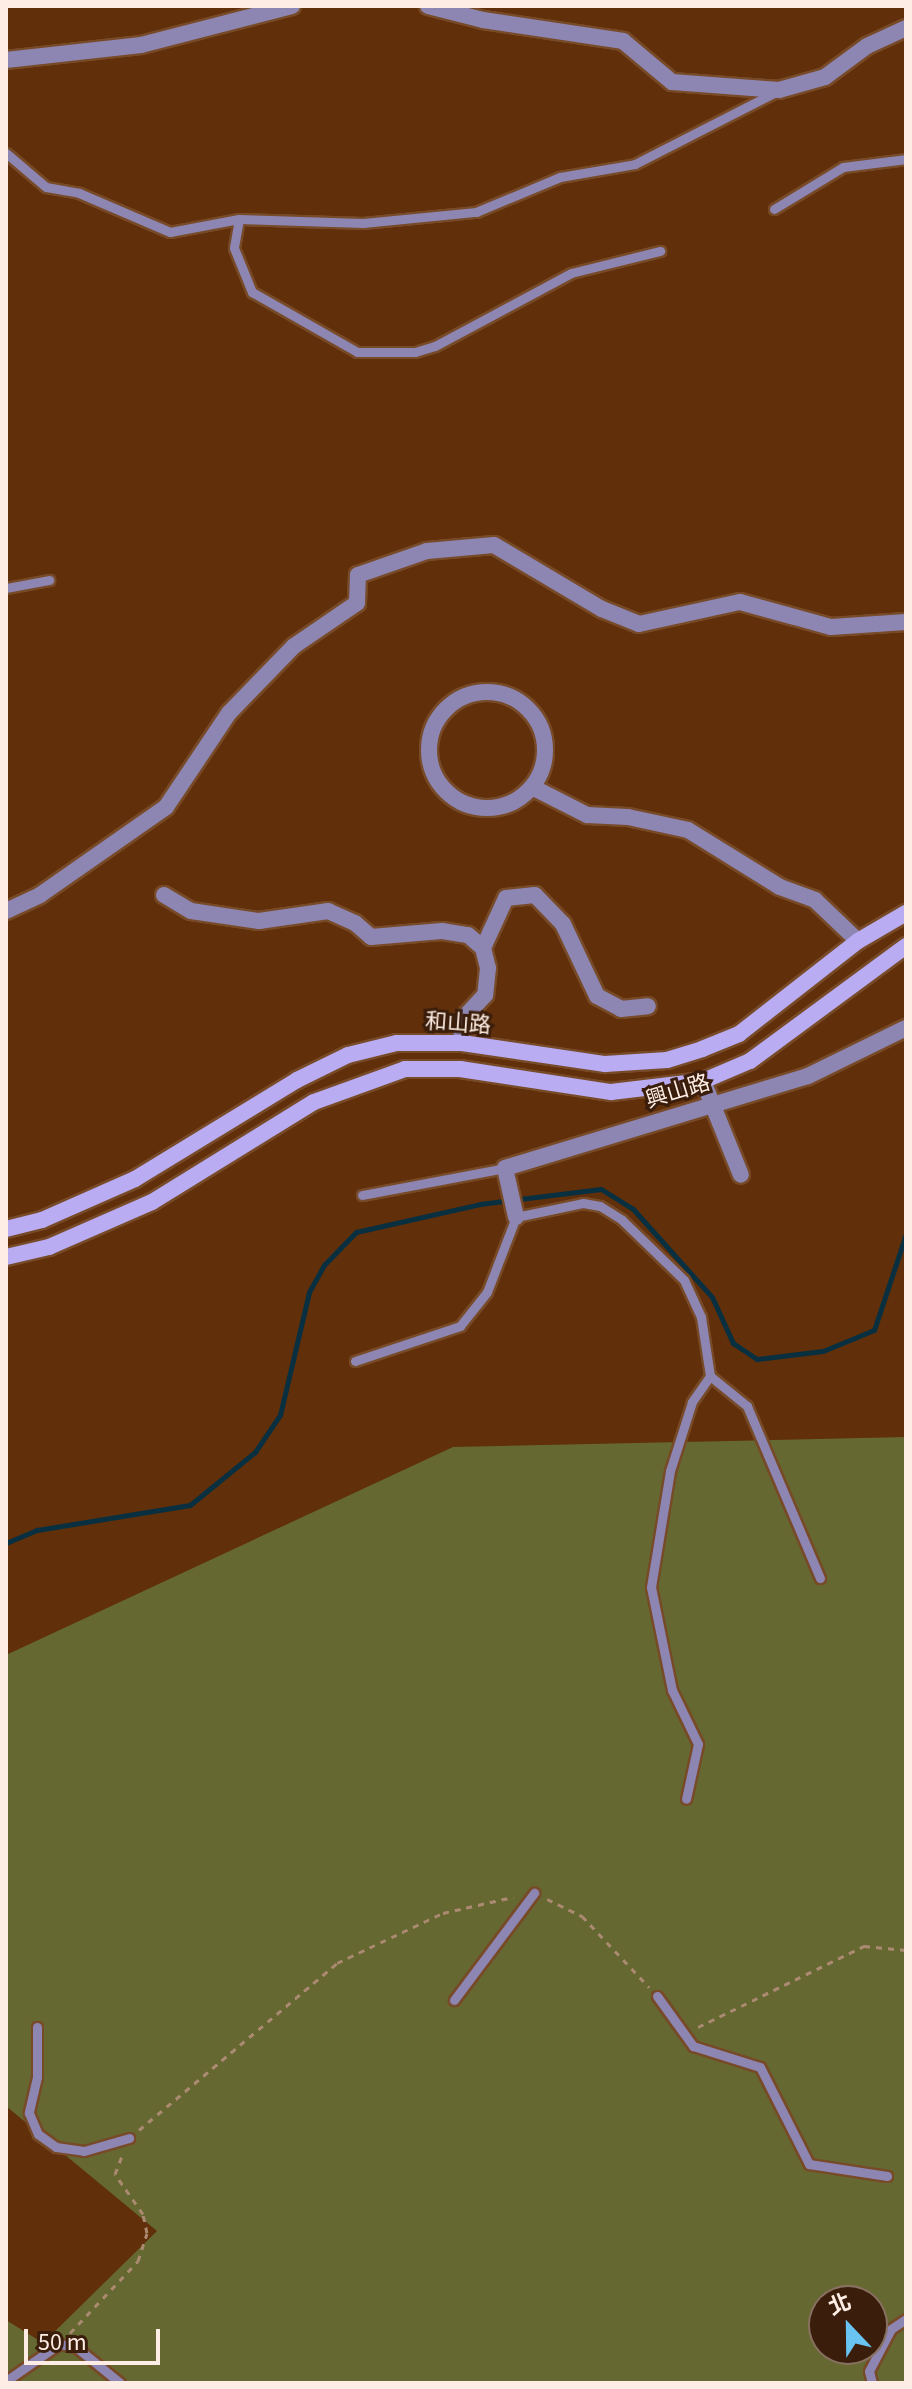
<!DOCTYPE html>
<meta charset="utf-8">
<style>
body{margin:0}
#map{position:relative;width:912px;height:2389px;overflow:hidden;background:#612f09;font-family:"Source Sans 3","Noto Sans TC",sans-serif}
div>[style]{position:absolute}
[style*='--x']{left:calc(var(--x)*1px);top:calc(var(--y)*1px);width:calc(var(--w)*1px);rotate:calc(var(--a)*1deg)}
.green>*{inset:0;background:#656831}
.stream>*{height:5px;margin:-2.5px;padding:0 2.5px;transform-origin:2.5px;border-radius:2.5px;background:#083041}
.path>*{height:3px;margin-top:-1.5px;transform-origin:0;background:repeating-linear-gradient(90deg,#ab8a71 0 6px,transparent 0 12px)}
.roads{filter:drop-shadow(2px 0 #774a28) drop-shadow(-2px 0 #774a28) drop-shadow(0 2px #774a28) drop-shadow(0 -2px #774a28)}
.lane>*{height:9px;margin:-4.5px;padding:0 4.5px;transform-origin:4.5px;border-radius:4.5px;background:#8d85b2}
.street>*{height:16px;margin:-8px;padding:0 8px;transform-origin:8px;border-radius:8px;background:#8d85b2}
.street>.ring{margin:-8px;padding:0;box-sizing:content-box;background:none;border:16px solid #8d85b2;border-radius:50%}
.secondary>*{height:16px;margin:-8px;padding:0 8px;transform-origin:8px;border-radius:8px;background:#b9acf3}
span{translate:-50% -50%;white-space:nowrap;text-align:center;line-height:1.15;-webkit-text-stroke:6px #3a1d0a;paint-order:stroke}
.street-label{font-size:22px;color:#fdede4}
.frame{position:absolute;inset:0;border:8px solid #fdede4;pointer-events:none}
.north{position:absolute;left:808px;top:2285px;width:80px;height:80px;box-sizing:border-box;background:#3a1d0a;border:2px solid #887061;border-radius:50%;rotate:338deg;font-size:22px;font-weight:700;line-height:32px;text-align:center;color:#fdede4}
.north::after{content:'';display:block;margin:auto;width:28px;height:36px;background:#69c4f1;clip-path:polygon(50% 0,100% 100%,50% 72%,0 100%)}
.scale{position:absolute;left:24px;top:2329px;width:136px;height:36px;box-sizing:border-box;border:4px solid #fdede4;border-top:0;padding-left:10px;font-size:24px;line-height:28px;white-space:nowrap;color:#fdede4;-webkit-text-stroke:6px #3a1d0a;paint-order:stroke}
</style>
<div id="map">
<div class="green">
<i style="clip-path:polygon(evenodd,906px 1437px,906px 2383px,6px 2383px,6px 2320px,43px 2343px,157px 2231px,6px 2106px,6px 1655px,453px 1447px,906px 1437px,824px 2301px,872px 2301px,872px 2349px,824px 2349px,824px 2301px)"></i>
</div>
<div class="stream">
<i style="--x:6;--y:1543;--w:34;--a:-23"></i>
<i style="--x:37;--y:1530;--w:155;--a:-9.3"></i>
<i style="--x:190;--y:1505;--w:84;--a:-39.2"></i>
<i style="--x:255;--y:1452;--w:45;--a:-56"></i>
<i style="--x:280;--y:1415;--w:126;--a:-76.7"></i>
<i style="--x:309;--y:1292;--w:31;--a:-61"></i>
<i style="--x:324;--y:1265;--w:46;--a:-45.9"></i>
<i style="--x:356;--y:1232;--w:127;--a:-12.7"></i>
<i style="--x:480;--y:1204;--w:122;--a:-7.1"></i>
<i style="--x:601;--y:1189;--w:38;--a:32"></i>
<i style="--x:633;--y:1209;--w:118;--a:48.1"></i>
<i style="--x:712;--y:1297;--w:51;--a:65.5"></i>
<i style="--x:733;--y:1343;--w:29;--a:34"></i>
<i style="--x:757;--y:1359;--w:66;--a:-6.9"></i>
<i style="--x:823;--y:1351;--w:55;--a:-22.4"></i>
<i style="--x:874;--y:1330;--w:101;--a:-71.6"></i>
</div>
<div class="path">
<i style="--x:547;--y:1899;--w:39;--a:26"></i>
<i style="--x:582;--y:1916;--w:98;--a:46.7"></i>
<i style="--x:698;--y:2027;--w:185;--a:-26"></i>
<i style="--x:864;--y:1946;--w:42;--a:5.4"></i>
<i style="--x:139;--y:2130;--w:259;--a:-40.1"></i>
<i style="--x:337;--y:1963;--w:117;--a:-25.3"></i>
<i style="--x:443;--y:1913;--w:72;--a:-12.9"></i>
<i style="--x:70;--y:2333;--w:99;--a:-46.6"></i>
<i style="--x:138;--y:2261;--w:29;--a:-72"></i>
<i style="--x:147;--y:2233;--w:19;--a:-102"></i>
<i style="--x:143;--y:2214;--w:49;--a:-125"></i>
<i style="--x:115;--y:2174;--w:19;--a:-69"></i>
</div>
<div class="roads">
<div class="lane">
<i style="--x:6;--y:153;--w:52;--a:40.4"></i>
<i style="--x:46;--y:187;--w:34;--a:10"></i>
<i style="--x:79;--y:193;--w:99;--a:23.2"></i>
<i style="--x:170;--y:232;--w:70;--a:-10.7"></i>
<i style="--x:239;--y:219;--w:124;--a:1.8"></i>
<i style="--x:363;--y:223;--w:114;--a:-5.6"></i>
<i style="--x:476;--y:212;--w:91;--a:-22.6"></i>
<i style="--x:560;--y:177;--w:76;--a:-9.8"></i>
<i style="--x:635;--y:164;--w:158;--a:-27.1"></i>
<i style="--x:774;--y:209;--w:81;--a:-31.3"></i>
<i style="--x:843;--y:167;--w:64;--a:-7.2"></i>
<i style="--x:239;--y:219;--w:29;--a:100"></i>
<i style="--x:234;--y:248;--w:48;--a:67.8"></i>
<i style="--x:252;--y:292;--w:121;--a:29.7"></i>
<i style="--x:357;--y:352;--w:58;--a:0"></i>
<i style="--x:415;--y:352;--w:21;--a:-17"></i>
<i style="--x:435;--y:346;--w:154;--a:-28.2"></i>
<i style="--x:571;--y:273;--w:92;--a:-13.9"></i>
<i style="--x:6;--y:588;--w:44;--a:-10.5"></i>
<i style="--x:362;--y:1195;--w:146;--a:-10.7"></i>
<i style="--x:355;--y:1361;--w:111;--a:-18.4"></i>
<i style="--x:460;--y:1326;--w:43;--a:-51.5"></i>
<i style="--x:487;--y:1292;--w:80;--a:-68.9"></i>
<i style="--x:516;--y:1217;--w:68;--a:-11.8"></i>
<i style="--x:583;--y:1203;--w:17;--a:10"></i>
<i style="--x:600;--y:1206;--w:26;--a:32"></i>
<i style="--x:622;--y:1220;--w:86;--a:44.1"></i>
<i style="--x:684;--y:1280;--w:41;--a:65.3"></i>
<i style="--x:701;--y:1317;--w:60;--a:81.3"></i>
<i style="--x:710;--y:1376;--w:32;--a:125"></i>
<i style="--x:692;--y:1402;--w:72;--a:107.7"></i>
<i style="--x:670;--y:1471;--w:118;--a:99.3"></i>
<i style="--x:651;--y:1587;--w:105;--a:78.5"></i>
<i style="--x:672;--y:1690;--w:60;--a:64.3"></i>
<i style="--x:698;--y:1744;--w:56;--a:102.3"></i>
<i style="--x:710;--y:1376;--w:48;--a:39"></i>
<i style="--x:747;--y:1406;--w:187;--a:67"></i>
<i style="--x:657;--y:1996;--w:62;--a:54.2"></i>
<i style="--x:693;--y:2046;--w:70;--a:17.4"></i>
<i style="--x:760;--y:2067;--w:109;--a:63.2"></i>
<i style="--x:809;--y:2164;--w:79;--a:8.7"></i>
<i style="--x:454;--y:2000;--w:134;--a:-53.2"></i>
<i style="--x:37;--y:2027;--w:50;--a:90"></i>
<i style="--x:37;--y:2077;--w:37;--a:103"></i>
<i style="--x:29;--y:2113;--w:23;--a:67"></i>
<i style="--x:38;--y:2134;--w:22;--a:36"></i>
<i style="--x:56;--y:2147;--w:28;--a:8"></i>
<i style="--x:84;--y:2151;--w:47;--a:-16.1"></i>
<i style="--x:6;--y:2381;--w:65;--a:-34.9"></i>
<i style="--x:59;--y:2344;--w:17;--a:10"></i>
<i style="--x:76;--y:2347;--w:57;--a:39.3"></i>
<i style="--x:872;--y:2383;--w:12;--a:-104"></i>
<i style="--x:869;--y:2371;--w:47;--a:-62.4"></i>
<i style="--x:891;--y:2329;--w:18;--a:-34"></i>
</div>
<div class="street">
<i style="--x:428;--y:6;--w:57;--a:14.3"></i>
<i style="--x:483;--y:20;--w:142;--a:8.5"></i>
<i style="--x:623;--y:41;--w:64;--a:39.9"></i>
<i style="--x:672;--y:82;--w:107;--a:4.3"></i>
<i style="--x:779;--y:90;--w:48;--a:-15.8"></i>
<i style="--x:825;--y:77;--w:52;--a:-36.4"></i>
<i style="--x:867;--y:46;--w:43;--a:-24.8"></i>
<i style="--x:6;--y:60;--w:136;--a:-6.3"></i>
<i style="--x:141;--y:45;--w:156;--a:-14.5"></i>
<i class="ring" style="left:429px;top:692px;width:100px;height:100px"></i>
<i style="--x:532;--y:787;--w:62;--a:27"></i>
<i style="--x:587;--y:815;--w:41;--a:2.8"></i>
<i style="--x:628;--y:817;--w:61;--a:12.2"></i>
<i style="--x:688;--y:830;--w:108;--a:31.8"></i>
<i style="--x:780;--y:887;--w:37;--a:20"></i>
<i style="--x:815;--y:900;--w:59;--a:43.6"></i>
<i style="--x:164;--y:895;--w:31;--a:31"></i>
<i style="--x:191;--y:911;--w:69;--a:8.4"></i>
<i style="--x:259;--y:921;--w:70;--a:-8.2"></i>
<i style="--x:328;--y:911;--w:30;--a:24"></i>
<i style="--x:355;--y:923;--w:21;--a:41"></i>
<i style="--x:371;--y:937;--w:71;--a:-4.8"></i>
<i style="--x:442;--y:931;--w:26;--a:9"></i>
<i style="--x:468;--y:935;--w:20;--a:41"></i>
<i style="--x:483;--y:948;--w:21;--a:76"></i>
<i style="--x:488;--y:968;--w:27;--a:96"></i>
<i style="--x:485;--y:995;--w:35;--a:133"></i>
<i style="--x:461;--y:1021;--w:22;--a:87"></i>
<i style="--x:6;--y:911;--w:38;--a:-25"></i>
<i style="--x:40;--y:895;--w:154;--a:-34.9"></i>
<i style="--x:166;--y:807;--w:113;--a:-56.2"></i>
<i style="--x:229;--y:713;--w:93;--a:-45.9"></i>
<i style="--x:294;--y:646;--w:76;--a:-34.3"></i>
<i style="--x:357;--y:603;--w:28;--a:-88"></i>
<i style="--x:358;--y:575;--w:73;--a:-19.2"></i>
<i style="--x:427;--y:551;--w:67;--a:-5.1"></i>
<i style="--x:494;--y:545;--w:126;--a:30.7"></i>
<i style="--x:602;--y:609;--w:40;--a:22"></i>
<i style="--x:639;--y:624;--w:103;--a:-12.3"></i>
<i style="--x:740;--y:602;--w:94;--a:15.4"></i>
<i style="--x:831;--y:627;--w:75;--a:-3.8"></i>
<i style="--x:483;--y:948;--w:55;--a:-65.3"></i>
<i style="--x:506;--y:898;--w:29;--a:-6"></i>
<i style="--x:535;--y:895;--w:40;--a:46"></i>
<i style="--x:563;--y:924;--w:80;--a:64.7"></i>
<i style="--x:597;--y:996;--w:27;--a:28"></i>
<i style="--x:621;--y:1009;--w:27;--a:-6"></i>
<i style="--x:703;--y:1081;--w:101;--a:68"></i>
<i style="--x:516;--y:1217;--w:50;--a:-102.7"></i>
<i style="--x:505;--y:1168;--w:317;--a:-16.9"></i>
<i style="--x:808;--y:1076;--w:109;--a:-26.1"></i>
</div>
<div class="secondary">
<i style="--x:6;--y:1229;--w:37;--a:-14"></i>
<i style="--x:42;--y:1220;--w:102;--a:-23.8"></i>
<i style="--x:135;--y:1179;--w:190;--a:-31.4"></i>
<i style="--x:297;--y:1080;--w:57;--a:-26.1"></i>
<i style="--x:348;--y:1055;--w:50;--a:-13.8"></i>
<i style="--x:397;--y:1043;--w:65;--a:0"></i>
<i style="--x:462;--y:1043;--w:145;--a:8.4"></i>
<i style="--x:605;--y:1064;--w:62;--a:-3.7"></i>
<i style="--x:667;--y:1060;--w:37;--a:-17"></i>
<i style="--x:702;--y:1049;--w:40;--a:-22"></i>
<i style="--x:739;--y:1034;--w:151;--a:-38"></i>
<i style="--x:858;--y:941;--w:56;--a:-30.3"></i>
<i style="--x:6;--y:1257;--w:44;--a:-13.1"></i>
<i style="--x:49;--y:1247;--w:112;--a:-23.6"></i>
<i style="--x:152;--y:1202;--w:190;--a:-31.7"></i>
<i style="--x:314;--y:1102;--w:97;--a:-19.9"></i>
<i style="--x:405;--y:1069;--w:55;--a:0"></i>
<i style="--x:460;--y:1069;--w:153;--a:8.7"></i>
<i style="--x:611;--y:1092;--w:93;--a:-6.8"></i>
<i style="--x:703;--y:1081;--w:51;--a:-23.1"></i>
<i style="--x:750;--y:1061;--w:194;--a:-36.4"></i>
</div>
</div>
<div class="street-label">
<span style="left:458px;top:1024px;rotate:4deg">和山路</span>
<span style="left:678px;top:1092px;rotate:-17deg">興山路</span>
</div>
<div class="frame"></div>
<div class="north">北</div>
<div class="scale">50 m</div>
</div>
